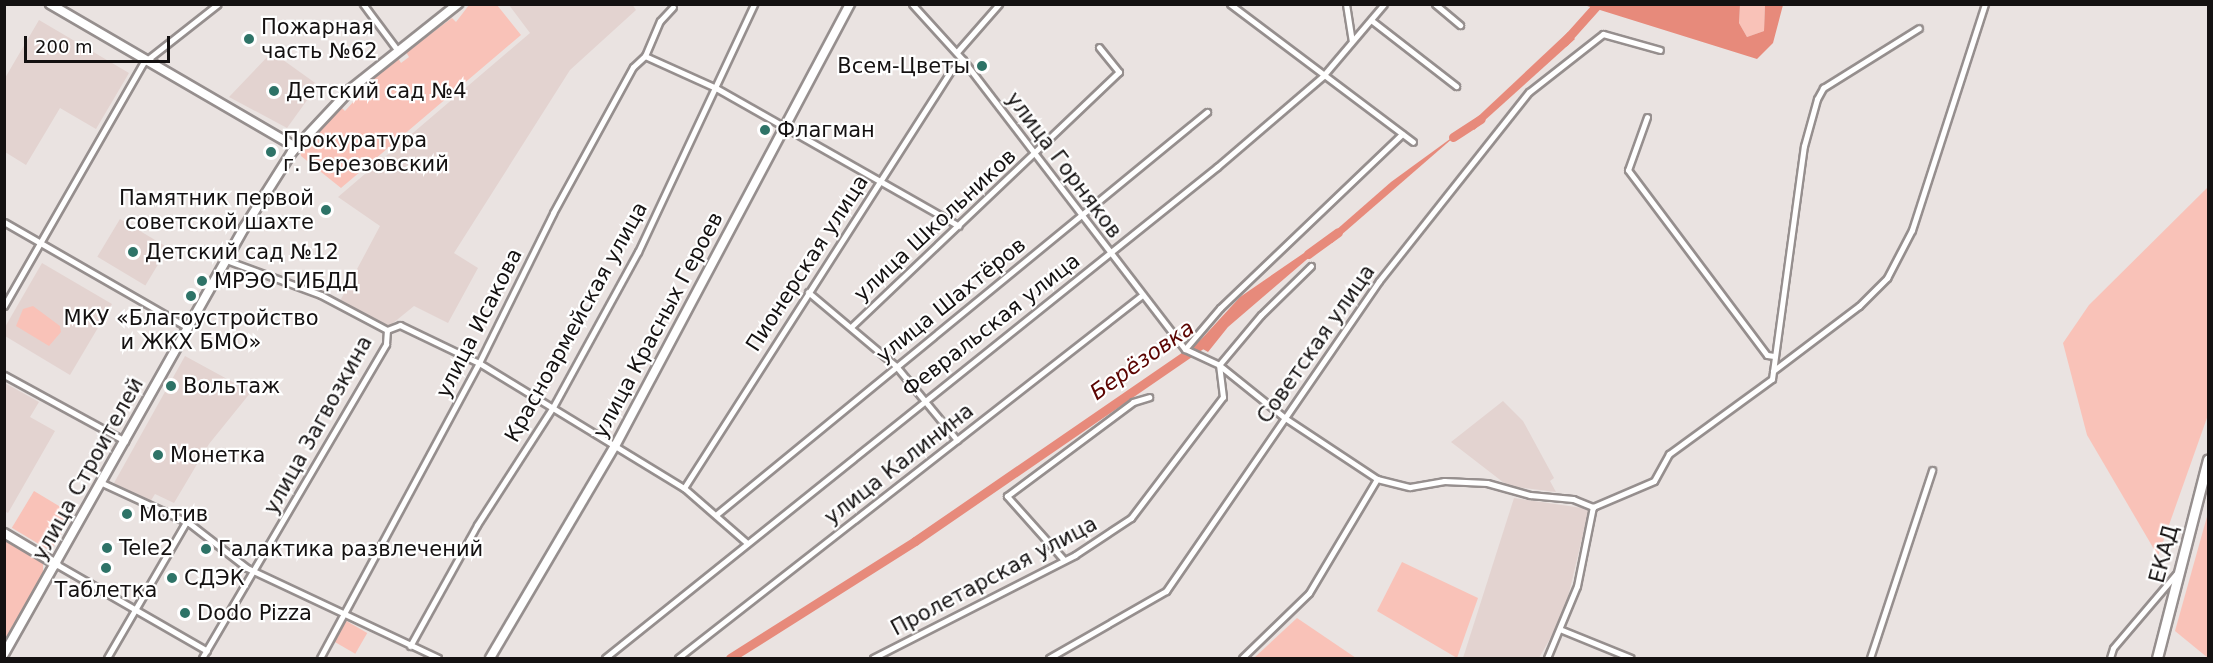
<!DOCTYPE html>
<meta charset="utf-8">
<style>
body{margin:0}
#map{position:relative;width:2213px;height:663px;overflow:hidden;background:#eae3e1;font-family:"DejaVu Sans",sans-serif}
div>[style]{position:absolute}
[style*='--x']{left:calc(var(--x)*1px);top:calc(var(--y)*1px);width:calc(var(--w)*1px);rotate:calc(var(--a)*1deg)}
.built>*{inset:0;background:#e3d3d0;transform-origin:0 0}
.green>*{inset:0;background:#f9c2b8;transform-origin:0 0}
.water>*{inset:0;background:#e78a7b}
.river>*{height:9px;margin:-4.5px;padding:0 4.5px;transform-origin:4.5px;border-radius:4.5px;background:#e78a7b}
.roads{filter:drop-shadow(2px 0 #968f8e) drop-shadow(-2px 0 #968f8e) drop-shadow(0 2px #968f8e) drop-shadow(0 -2px #968f8e)}
.street>*{height:5px;margin:-2.5px;padding:0 2.5px;transform-origin:2.5px;border-radius:2.5px;background:#fff}
.secondary>*{height:8px;margin:-4px;padding:0 4px;transform-origin:4px;border-radius:4px;background:#fff}
.highway>*{height:9px;margin:-4.5px;padding:0 4.5px;transform-origin:4.5px;border-radius:4.5px;background:#fff}
.dots>*{width:16px;height:16px;translate:-50% -50%;box-sizing:border-box;border:3px solid #fff;border-radius:50%}
span{translate:-50% -50%;white-space:nowrap;text-align:center;line-height:1.15;-webkit-text-stroke:4.5px #fff;paint-order:stroke}
.poi-label{font-size:21px;color:#141111}
.left{translate:0 -50%;text-align:left}
.right{translate:-100% -50%;text-align:right}
.street-label{font-size:21px;color:#141111}
.water-label{font-size:22px;color:#5b0401;font-style:italic}
.frame{position:absolute;inset:0;border:6px solid #141111;pointer-events:none}
.scale{position:absolute;left:24px;top:36px;width:146px;height:27px;box-sizing:border-box;border:3px solid #141111;border-top:0;padding-left:8px;font-size:18px;line-height:21px;white-space:nowrap;color:#141111;-webkit-text-stroke:4px #fff;paint-order:stroke}
</style>
<div id="map">
<div class="built">
<i style="clip-path:polygon(632px 4px,636px 10px,570px 70px,454px 253px,478px 268px,448px 323px,414px 306px,387px 328px,340px 301px,380px 226px,338px 197px,530px 33px,509px 5px)"></i>
<i style="clip-path:polygon(39px 20px,129px 73px,96px 129px,60px 108px,26px 165px,5px 152px,5px 78px)"></i>
<i style="clip-path:polygon(272px 52px,318px 85px,287px 128px,229px 97px)"></i>
<i style="left:120px;top:219px;width:56px;height:44px;rotate:31deg"></i>
<i style="clip-path:polygon(42px 263px,112px 304px,70px 375px,5px 336px,5px 327px)"></i>
<i style="clip-path:polygon(185px 356px,251px 392px,209px 444px,174px 503px,155px 494px,150px 502px,114px 483px)"></i>
<i style="clip-path:polygon(5px 383px,39px 402px,30px 417px,55px 431px,8px 513px,4px 511px)"></i>
<i style="clip-path:polygon(1503px 401px,1523px 421px,1554px 478px,1550px 481px,1556px 492px,1508px 486px,1451px 442px)"></i>
<i style="clip-path:polygon(1514px 498px,1589px 509px,1564px 614px,1539px 658px,1463px 658px)"></i>
</div>
<div class="green">
<i style="clip-path:polygon(469px 5px,497px 5px,521px 35px,341px 188px,301px 156px,300px 151px,340px 106px,345px 111px,354px 101px,350px 94px,398px 58px,401px 63px,409px 57px,406px 52px,452px 18px,456px 22px)"></i>
<i style="clip-path:polygon(1740px 5px,1765px 5px,1764px 31px,1747px 37px,1739px 23px)"></i>
<i style="clip-path:polygon(2208px 187px,2208px 415px,2158px 556px,2087px 435px,2063px 343px,2089px 305px)"></i>
<i style="clip-path:polygon(33px 306px,60px 326px,61px 332px,49px 346px,16px 326px,23px 309px)"></i>
<i style="left:34px;top:491px;width:45px;height:43px;rotate:31deg"></i>
<i style="clip-path:polygon(2208px 513px,2208px 658px,2175px 631px)"></i>
<i style="clip-path:polygon(5px 539px,43px 563px,43px 573px,5px 641px)"></i>
<i style="clip-path:polygon(1402px 562px,1478px 598px,1457px 658px,1377px 611px)"></i>
<i style="clip-path:polygon(1297px 618px,1356px 658px,1254px 658px)"></i>
<i style="left:343px;top:619px;width:28px;height:24px;rotate:30deg"></i>
</div>
<div class="water">
<i style="clip-path:polygon(1584px 5px,1740px 5px,1739px 23px,1747px 37px,1764px 31px,1765px 5px,1783px 5px,1773px 43px,1757px 59px)"></i>
<i style="clip-path:polygon(1568px 32px,1575px 39px,1474px 130px,1470px 124px)"></i>
<i style="clip-path:polygon(1461px 131px,1332px 243px,1327px 238px,1391px 182px)"></i>
<i style="clip-path:polygon(1317px 244px,1319px 249px,1228px 327px,1208px 352px,1196px 345px,1240px 297px)"></i>
</div>
<div class="river">
<i style="--x:1564;--y:42;--w:51;--a:-48.2"></i>
<i style="--x:1453;--y:137;--w:33;--a:-33"></i>
<i style="--x:1308;--y:254;--w:37;--a:-36"></i>
<i style="--x:730;--y:658;--w:219;--a:-32.3"></i>
<i style="--x:915;--y:541;--w:354;--a:-34.5"></i>
</div>
<div class="roads">
<div class="street">
<i style="--x:363;--y:4;--w:59;--a:53.3"></i>
<i style="--x:912;--y:4;--w:76;--a:47.7"></i>
<i style="--x:963;--y:60;--w:364;--a:52.5"></i>
<i style="--x:1185;--y:349;--w:38;--a:25"></i>
<i style="--x:1219;--y:365;--w:85;--a:38.8"></i>
<i style="--x:1285;--y:418;--w:110;--a:33.5"></i>
<i style="--x:1377;--y:479;--w:34;--a:14"></i>
<i style="--x:1410;--y:487;--w:35;--a:-10"></i>
<i style="--x:1444;--y:481;--w:43;--a:2.7"></i>
<i style="--x:1487;--y:483;--w:45;--a:15.6"></i>
<i style="--x:1530;--y:495;--w:43;--a:5.3"></i>
<i style="--x:1573;--y:499;--w:22;--a:22"></i>
<i style="--x:1593;--y:507;--w:66;--a:-23.1"></i>
<i style="--x:1654;--y:481;--w:31;--a:-61"></i>
<i style="--x:1669;--y:454;--w:127;--a:-36.1"></i>
<i style="--x:1772;--y:379;--w:235;--a:-82.2"></i>
<i style="--x:1804;--y:146;--w:49;--a:-74.5"></i>
<i style="--x:1817;--y:99;--w:13;--a:-61"></i>
<i style="--x:1823;--y:88;--w:113;--a:-32"></i>
<i style="--x:1230;--y:4;--w:229;--a:37"></i>
<i style="--x:1346;--y:4;--w:37;--a:81"></i>
<i style="--x:1435;--y:4;--w:33;--a:40"></i>
<i style="--x:1371;--y:20;--w:108;--a:37.8"></i>
<i style="--x:957;--y:52;--w:64;--a:-48.8"></i>
<i style="--x:645;--y:56;--w:78;--a:24.3"></i>
<i style="--x:716;--y:88;--w:279;--a:29.6"></i>
<i style="--x:1647;--y:117;--w:56;--a:109.7"></i>
<i style="--x:1628;--y:170;--w:231;--a:53.1"></i>
<i style="--x:1767;--y:355;--w:7;--a:8"></i>
<i style="--x:4;--y:222;--w:212;--a:29.9"></i>
<i style="--x:226;--y:260;--w:101;--a:20.2"></i>
<i style="--x:321;--y:295;--w:75;--a:27.9"></i>
<i style="--x:387;--y:330;--w:14;--a:-21"></i>
<i style="--x:400;--y:325;--w:88;--a:25.7"></i>
<i style="--x:479;--y:363;--w:240;--a:31.4"></i>
<i style="--x:684;--y:488;--w:84;--a:41.1"></i>
<i style="--x:808;--y:292;--w:115;--a:40.1"></i>
<i style="--x:896;--y:366;--w:96;--a:50.5"></i>
<i style="--x:4;--y:306;--w:280;--a:-60.2"></i>
<i style="--x:143;--y:63;--w:95;--a:-38.2"></i>
<i style="--x:851;--y:327;--w:370;--a:-43.6"></i>
<i style="--x:1119;--y:72;--w:32;--a:-129"></i>
<i style="--x:1185;--y:349;--w:54;--a:-49.5"></i>
<i style="--x:1220;--y:308;--w:252;--a:-43.7"></i>
<i style="--x:1773;--y:371;--w:108;--a:-37.1"></i>
<i style="--x:1859;--y:306;--w:40;--a:-45"></i>
<i style="--x:1887;--y:278;--w:54;--a:-62.5"></i>
<i style="--x:1912;--y:230;--w:237;--a:-72.1"></i>
<i style="--x:4;--y:375;--w:138;--a:28.6"></i>
<i style="--x:102;--y:483;--w:96;--a:24.7"></i>
<i style="--x:189;--y:523;--w:73;--a:37.8"></i>
<i style="--x:247;--y:568;--w:211;--a:25.2"></i>
<i style="--x:684;--y:488;--w:492;--a:-57.4"></i>
<i style="--x:949;--y:73;--w:19;--a:-43"></i>
<i style="--x:717;--y:514;--w:634;--a:-39.37"></i>
<i style="--x:1064;--y:560;--w:86;--a:-131.7"></i>
<i style="--x:1007;--y:496;--w:157;--a:-36.7"></i>
<i style="--x:1133;--y:402;--w:17;--a:-17"></i>
<i style="--x:56;--y:564;--w:174;--a:29.9"></i>
<i style="--x:1562;--y:630;--w:74;--a:22.1"></i>
<i style="--x:410;--y:646;--w:138;--a:-61"></i>
<i style="--x:477;--y:525;--w:140;--a:-57.2"></i>
<i style="--x:553;--y:407;--w:177;--a:-61.3"></i>
<i style="--x:638;--y:252;--w:274;--a:-64.9"></i>
<i style="--x:107;--y:658;--w:157;--a:-59.8"></i>
<i style="--x:202;--y:658;--w:364;--a:-59.6"></i>
<i style="--x:386;--y:344;--w:14;--a:-86"></i>
<i style="--x:320;--y:658;--w:335;--a:-61.7"></i>
<i style="--x:479;--y:363;--w:167;--a:-63.7"></i>
<i style="--x:553;--y:213;--w:166;--a:-61.3"></i>
<i style="--x:633;--y:67;--w:16;--a:-43"></i>
<i style="--x:645;--y:56;--w:38;--a:-67"></i>
<i style="--x:660;--y:21;--w:19;--a:-47"></i>
<i style="--x:605;--y:658;--w:785;--a:-38.74"></i>
<i style="--x:1217;--y:167;--w:140;--a:-40.6"></i>
<i style="--x:1323;--y:76;--w:94;--a:-49.7"></i>
<i style="--x:678;--y:658;--w:588;--a:-38.02"></i>
<i style="--x:873;--y:658;--w:227;--a:-27"></i>
<i style="--x:1075;--y:555;--w:67;--a:-33.5"></i>
<i style="--x:1131;--y:518;--w:152;--a:-52.8"></i>
<i style="--x:1223;--y:397;--w:32;--a:-97"></i>
<i style="--x:1219;--y:365;--w:65;--a:-50"></i>
<i style="--x:1261;--y:315;--w:70;--a:-44.4"></i>
<i style="--x:1049;--y:658;--w:135;--a:-29.8"></i>
<i style="--x:1166;--y:591;--w:376;--a:-55.5"></i>
<i style="--x:1379;--y:281;--w:241;--a:-51.6"></i>
<i style="--x:1529;--y:92;--w:94;--a:-38.1"></i>
<i style="--x:1603;--y:34;--w:59;--a:15.7"></i>
<i style="--x:1242;--y:658;--w:93;--a:-44.1"></i>
<i style="--x:1309;--y:593;--w:133;--a:-59.2"></i>
<i style="--x:1547;--y:658;--w:78;--a:-67.4"></i>
<i style="--x:1577;--y:586;--w:81;--a:-78.6"></i>
<i style="--x:1870;--y:658;--w:198;--a:-71.7"></i>
<i style="--x:2110;--y:658;--w:10;--a:-73"></i>
<i style="--x:2113;--y:648;--w:97;--a:-49.6"></i>
</div>
<div class="secondary">
<i style="--x:50;--y:4;--w:285;--a:30.2"></i>
<i style="--x:4;--y:533;--w:61;--a:30.8"></i>
<i style="--x:4;--y:654;--w:489;--a:-60.6"></i>
<i style="--x:244;--y:228;--w:90;--a:-57.7"></i>
<i style="--x:292;--y:152;--w:86;--a:-46.9"></i>
<i style="--x:351;--y:89;--w:137;--a:-38.5"></i>
<i style="--x:490;--y:658;--w:246;--a:-59.5"></i>
<i style="--x:615;--y:446;--w:501;--a:-62"></i>
</div>
<div class="highway">
<i style="--x:2157;--y:658;--w:205;--a:-75.6"></i>
</div>
</div>
<div class="dots">
<i style="left:249px;top:39px;background:#2e7367"></i>
<i style="left:982px;top:66px;background:#2e7367"></i>
<i style="left:274px;top:91px;background:#2e7367"></i>
<i style="left:765px;top:130px;background:#2e7367"></i>
<i style="left:271px;top:152px;background:#2e7367"></i>
<i style="left:326px;top:210px;background:#2e7367"></i>
<i style="left:133px;top:252px;background:#2e7367"></i>
<i style="left:202px;top:281px;background:#2e7367"></i>
<i style="left:191px;top:296px;background:#2e7367"></i>
<i style="left:171px;top:386px;background:#2e7367"></i>
<i style="left:158px;top:455px;background:#2e7367"></i>
<i style="left:127px;top:514px;background:#2e7367"></i>
<i style="left:107px;top:548px;background:#2e7367"></i>
<i style="left:206px;top:549px;background:#2e7367"></i>
<i style="left:106px;top:568px;background:#2e7367"></i>
<i style="left:172px;top:578px;background:#2e7367"></i>
<i style="left:185px;top:613px;background:#2e7367"></i>
</div>
<div class="poi-label">
<span class="left" style="left:261px;top:39px">Пожарная<br>часть №62</span>
<span class="right" style="left:970px;top:66px">Всем-Цветы</span>
<span class="left" style="left:286px;top:91px">Детский сад №4</span>
<span class="left" style="left:777px;top:130px">Флагман</span>
<span class="left" style="left:283px;top:152px">Прокуратура<br>г. Березовский</span>
<span class="right" style="left:314px;top:210px">Памятник первой<br>советской шахте</span>
<span class="left" style="left:145px;top:252px">Детский сад №12</span>
<span class="left" style="left:214px;top:281px">МРЭО ГИБДД</span>
<span style="left:191px;top:330px">МКУ «Благоустройство<br>и ЖКХ БМО»</span>
<span class="left" style="left:183px;top:386px">Вольтаж</span>
<span class="left" style="left:170px;top:455px">Монетка</span>
<span class="left" style="left:139px;top:514px">Мотив</span>
<span class="left" style="left:119px;top:548px">Tele2</span>
<span class="left" style="left:218px;top:549px">Галактика развлечений</span>
<span class="left" style="left:184px;top:578px">СДЭК</span>
<span style="left:106px;top:590px">Таблетка</span>
<span class="left" style="left:197px;top:613px">Dodo Pizza</span>
</div>
<div class="street-label">
<span style="left:1064px;top:165px;rotate:53deg">улица Горняков</span>
<span style="left:935px;top:225px;rotate:-43deg">улица Школьников</span>
<span style="left:807px;top:263px;rotate:-57deg">Пионерская улица</span>
<span style="left:951px;top:300px;rotate:-39deg">улица Шахтёров</span>
<span style="left:576px;top:322px;rotate:-61deg">Красноармейская улица</span>
<span style="left:479px;top:323px;rotate:-63deg">улица Исакова</span>
<span style="left:658px;top:325px;rotate:-62deg">улица Красных Героев</span>
<span style="left:991px;top:325px;rotate:-38deg">Февральская улица</span>
<span style="left:1316px;top:344px;rotate:-55deg">Советская улица</span>
<span style="left:318px;top:425px;rotate:-61deg">улица Загвозкина</span>
<span style="left:899px;top:464px;rotate:-38deg">улица Калинина</span>
<span style="left:88px;top:469px;rotate:-61deg">улица Строителей</span>
<span style="left:2164px;top:554px;rotate:-75deg">ЕКАД</span>
<span style="left:994px;top:576px;rotate:-28deg">Пролетарская улица</span>
</div>
<div class="water-label">
<span style="left:1142px;top:360px;rotate:-35deg">Берёзовка</span>
</div>
<div class="frame"></div>
<div class="scale">200 m</div>
</div>
